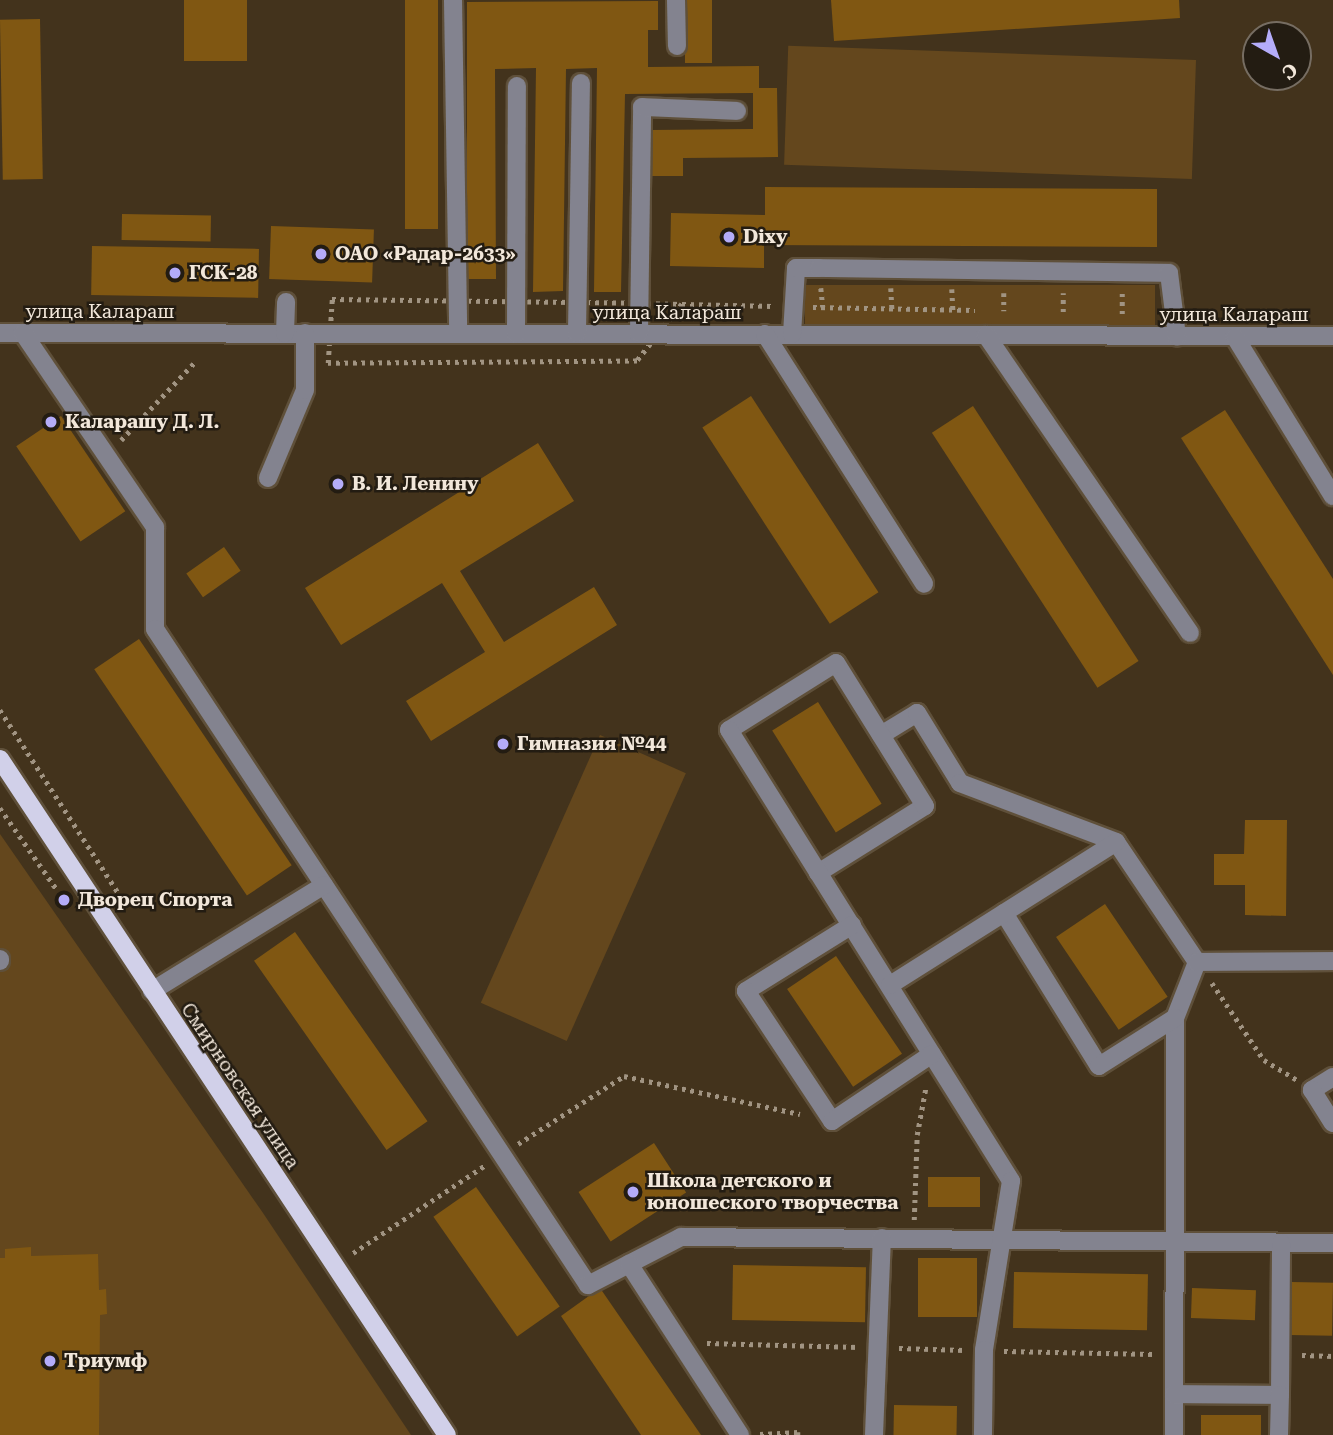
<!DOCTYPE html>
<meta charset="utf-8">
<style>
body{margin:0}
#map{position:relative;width:1333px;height:1435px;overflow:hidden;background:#43331c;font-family:"Roboto Serif",serif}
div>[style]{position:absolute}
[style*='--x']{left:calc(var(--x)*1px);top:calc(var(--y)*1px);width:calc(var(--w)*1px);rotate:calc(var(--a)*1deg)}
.green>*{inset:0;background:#64471d;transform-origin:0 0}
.building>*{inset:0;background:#805712;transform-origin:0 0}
.path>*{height:4.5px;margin-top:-2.25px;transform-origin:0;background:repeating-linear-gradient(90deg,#a19482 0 3.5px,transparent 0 8.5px)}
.roads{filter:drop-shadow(2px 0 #5f503a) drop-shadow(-2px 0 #5f503a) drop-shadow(0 2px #5f503a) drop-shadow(0 -2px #5f503a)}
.minor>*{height:18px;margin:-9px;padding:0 9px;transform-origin:9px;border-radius:9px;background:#83838f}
.major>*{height:18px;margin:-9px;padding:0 9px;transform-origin:9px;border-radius:9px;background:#d1d0e9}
.dots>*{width:19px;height:19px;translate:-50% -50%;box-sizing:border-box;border:4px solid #231c12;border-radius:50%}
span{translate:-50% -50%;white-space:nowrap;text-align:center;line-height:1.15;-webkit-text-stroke:5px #231c12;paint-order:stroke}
.poi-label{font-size:19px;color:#f2e7da;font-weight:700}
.left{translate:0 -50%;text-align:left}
.street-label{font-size:19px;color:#f2e7da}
.north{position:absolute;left:1242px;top:21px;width:70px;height:70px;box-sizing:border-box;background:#231c12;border:2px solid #766d62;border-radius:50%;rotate:140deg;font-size:19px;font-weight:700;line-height:28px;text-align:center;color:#f2e7da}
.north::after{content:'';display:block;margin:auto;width:24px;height:32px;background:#b4acf9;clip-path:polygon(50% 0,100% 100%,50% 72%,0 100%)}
</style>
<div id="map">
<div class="green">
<i style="left:1196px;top:60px;width:119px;height:408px;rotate:92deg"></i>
<i style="left:805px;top:285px;width:350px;height:40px"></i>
<i style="left:600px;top:735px;width:94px;height:293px;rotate:24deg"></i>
<i style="clip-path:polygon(0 834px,263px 1213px,411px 1435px,0 1435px)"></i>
</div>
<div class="building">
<i style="left:184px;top:0;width:63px;height:61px"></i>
<i style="left:405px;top:0;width:33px;height:229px"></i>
<i style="left:685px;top:0;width:27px;height:63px"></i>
<i style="clip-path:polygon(831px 0,1179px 0,1180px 18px,834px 41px)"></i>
<i style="clip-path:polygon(658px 1px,658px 30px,648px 30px,648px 67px,759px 66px,759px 88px,777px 88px,778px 157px,683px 158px,683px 176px,651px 176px,651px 130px,753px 129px,753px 93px,625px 94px,621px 292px,594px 292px,597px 68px,566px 69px,563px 291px,533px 292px,536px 68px,495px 69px,496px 279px,467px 279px,467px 2px)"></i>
<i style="left:40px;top:19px;width:160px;height:40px;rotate:89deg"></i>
<i style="clip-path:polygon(765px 187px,1157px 189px,1157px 247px,764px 245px,764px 268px,670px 266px,671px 213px,765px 215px)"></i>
<i style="left:122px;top:214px;width:89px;height:26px;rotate:1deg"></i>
<i style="left:271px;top:226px;width:103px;height:53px;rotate:2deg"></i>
<i style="left:92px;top:246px;width:167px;height:49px;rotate:1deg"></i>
<i style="left:751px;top:396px;width:234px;height:58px;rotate:57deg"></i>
<i style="left:973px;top:406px;width:304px;height:49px;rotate:57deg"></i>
<i style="clip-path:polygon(1225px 410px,1333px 579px,1333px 675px,1181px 438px)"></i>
<i style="left:61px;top:416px;width:115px;height:54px;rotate:56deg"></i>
<i style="clip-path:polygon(538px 443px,574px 501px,460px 571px,504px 642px,594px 587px,617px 625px,431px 741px,406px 701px,485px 652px,442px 583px,341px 645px,305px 588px)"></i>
<i style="left:224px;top:547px;width:29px;height:46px;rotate:55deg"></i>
<i style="left:139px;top:639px;width:273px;height:54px;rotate:56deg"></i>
<i style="left:818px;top:702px;width:120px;height:54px;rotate:58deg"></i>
<i style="clip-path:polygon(1245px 820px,1287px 820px,1286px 916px,1245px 915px,1245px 885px,1214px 885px,1214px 854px,1244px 854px)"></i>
<i style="left:1105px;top:904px;width:112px;height:59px;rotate:56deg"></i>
<i style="left:295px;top:932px;width:231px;height:50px;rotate:55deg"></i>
<i style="left:836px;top:956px;width:118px;height:59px;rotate:56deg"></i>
<i style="left:654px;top:1143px;width:59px;height:90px;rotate:57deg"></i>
<i style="left:980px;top:1177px;width:30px;height:52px;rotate:90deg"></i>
<i style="left:476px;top:1187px;width:146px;height:52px;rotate:55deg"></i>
<i style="clip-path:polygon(31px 1247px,31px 1256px,98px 1254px,99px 1290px,106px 1289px,107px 1314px,100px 1315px,99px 1435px,0 1435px,0 1258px,5px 1258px,5px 1249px)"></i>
<i style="left:918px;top:1258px;width:59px;height:59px"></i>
<i style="left:733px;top:1265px;width:133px;height:55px;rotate:1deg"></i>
<i style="left:1014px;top:1272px;width:134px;height:56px;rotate:1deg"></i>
<i style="left:1291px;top:1282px;width:42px;height:53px;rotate:1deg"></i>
<i style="clip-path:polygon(600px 1288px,701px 1435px,641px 1435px,561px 1316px)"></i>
<i style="left:1192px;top:1288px;width:64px;height:30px;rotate:2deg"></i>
<i style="left:894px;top:1405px;width:63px;height:30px;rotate:1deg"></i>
<i style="left:1261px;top:1415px;width:20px;height:60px;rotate:90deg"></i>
</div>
<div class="path">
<i style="--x:821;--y:288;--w:19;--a:84"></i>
<i style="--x:891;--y:288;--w:21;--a:87"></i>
<i style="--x:952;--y:289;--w:21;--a:87"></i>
<i style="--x:1004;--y:293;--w:18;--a:90"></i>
<i style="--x:332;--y:299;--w:307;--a:0.7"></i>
<i style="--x:639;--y:303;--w:43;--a:1.3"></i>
<i style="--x:682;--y:304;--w:73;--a:128.3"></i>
<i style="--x:637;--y:361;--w:309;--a:179.6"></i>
<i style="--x:328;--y:363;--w:64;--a:-86.4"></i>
<i style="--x:682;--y:304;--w:90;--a:1.3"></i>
<i style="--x:813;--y:307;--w:162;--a:1.1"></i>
<i style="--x:1063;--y:312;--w:19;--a:-90"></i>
<i style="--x:1122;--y:314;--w:21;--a:-90"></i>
<i style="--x:121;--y:440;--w:108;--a:-46.5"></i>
<i style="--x:0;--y:710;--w:234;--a:57.1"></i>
<i style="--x:0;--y:808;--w:101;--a:55.1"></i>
<i style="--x:1212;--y:983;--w:93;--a:56"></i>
<i style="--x:1264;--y:1060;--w:39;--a:31"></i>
<i style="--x:518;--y:1144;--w:126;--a:-32.7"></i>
<i style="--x:624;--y:1076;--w:180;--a:12.2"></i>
<i style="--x:914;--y:1220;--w:85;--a:-88"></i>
<i style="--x:917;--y:1135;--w:50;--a:-79.6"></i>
<i style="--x:353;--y:1253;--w:157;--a:-33.6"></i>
<i style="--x:707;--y:1343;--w:152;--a:1.5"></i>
<i style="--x:899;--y:1348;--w:65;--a:1.8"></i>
<i style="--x:1004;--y:1351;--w:149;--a:1.2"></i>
<i style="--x:1302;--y:1355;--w:31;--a:2"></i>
<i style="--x:760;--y:1434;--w:38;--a:-3"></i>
<i style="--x:798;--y:1432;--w:3;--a:90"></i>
</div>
<div class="roads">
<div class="minor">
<i style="--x:453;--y:0;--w:333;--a:89.1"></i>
<i style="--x:676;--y:0;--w:46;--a:88.8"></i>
<i style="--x:0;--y:333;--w:1333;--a:0.13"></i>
<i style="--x:23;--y:333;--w:235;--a:55.8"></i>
<i style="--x:155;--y:527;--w:102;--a:90"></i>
<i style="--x:155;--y:629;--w:786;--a:56.57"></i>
<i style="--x:588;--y:1285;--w:105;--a:-27.3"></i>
<i style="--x:681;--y:1237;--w:652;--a:0.53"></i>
<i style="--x:285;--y:333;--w:31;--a:-88"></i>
<i style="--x:577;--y:333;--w:250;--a:-89.1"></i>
<i style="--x:639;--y:333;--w:226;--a:-89.2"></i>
<i style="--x:642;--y:107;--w:95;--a:2.4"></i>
<i style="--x:516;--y:334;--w:248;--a:-89.8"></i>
<i style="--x:765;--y:334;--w:296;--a:57.5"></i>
<i style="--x:792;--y:334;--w:66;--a:-86.5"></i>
<i style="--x:796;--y:268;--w:23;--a:0"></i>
<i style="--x:819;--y:268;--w:350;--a:0.8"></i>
<i style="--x:1169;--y:273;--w:64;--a:82.8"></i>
<i style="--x:986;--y:335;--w:361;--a:55.6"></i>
<i style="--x:1235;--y:337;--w:187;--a:58.4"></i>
<i style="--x:268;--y:478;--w:95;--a:-67.2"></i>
<i style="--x:305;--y:390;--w:57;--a:-90"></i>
<i style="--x:881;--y:735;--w:42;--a:-31.4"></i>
<i style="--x:917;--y:713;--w:82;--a:58.4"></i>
<i style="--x:960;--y:783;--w:167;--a:20.7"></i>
<i style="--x:1116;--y:842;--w:145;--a:56"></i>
<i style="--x:1197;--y:962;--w:60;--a:111.4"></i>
<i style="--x:1175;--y:1018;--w:417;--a:90.1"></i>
<i style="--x:818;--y:873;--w:126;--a:-32.1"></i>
<i style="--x:925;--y:806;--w:168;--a:-121.9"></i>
<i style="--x:836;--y:663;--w:126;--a:147.9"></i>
<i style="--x:729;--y:730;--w:532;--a:57.98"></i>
<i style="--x:1011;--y:1181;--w:171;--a:99.1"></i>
<i style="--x:984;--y:1350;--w:85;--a:90.7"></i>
<i style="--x:1004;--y:913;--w:180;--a:58.2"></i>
<i style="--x:1099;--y:1066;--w:90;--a:-32.3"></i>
<i style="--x:852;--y:925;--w:125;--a:148.1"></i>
<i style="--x:746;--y:991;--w:156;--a:56.5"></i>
<i style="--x:832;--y:1121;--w:120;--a:-33.8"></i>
<i style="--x:0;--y:959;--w:2;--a:90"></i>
<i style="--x:1197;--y:962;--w:136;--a:-0.4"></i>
<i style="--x:890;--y:985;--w:267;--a:-32.3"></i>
<i style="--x:152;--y:991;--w:202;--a:-31.6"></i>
<i style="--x:1333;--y:1077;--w:25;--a:148"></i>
<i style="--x:1312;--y:1090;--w:39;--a:58"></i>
<i style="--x:629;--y:1264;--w:204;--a:57"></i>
<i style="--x:1174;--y:1394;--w:106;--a:0.5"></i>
<i style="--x:1280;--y:1395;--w:152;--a:-89.6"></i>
<i style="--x:874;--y:1435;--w:197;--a:-87.7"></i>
<i style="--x:1279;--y:1435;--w:40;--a:-88.6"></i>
</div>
<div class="major">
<i style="--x:0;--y:759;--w:810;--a:56.53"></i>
</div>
</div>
<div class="dots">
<i style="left:729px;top:237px;background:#b4acf9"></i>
<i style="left:321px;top:254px;background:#b4acf9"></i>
<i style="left:175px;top:273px;background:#b4acf9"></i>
<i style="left:51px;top:422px;background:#b4acf9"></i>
<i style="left:338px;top:484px;background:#b4acf9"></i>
<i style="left:503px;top:744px;background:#b4acf9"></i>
<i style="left:64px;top:900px;background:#b4acf9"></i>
<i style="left:633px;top:1192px;background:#b4acf9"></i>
<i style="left:50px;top:1361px;background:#b4acf9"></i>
</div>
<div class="poi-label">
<span class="left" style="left:743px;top:237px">Dixy</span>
<span class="left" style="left:335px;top:254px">ОАО «Радар-2633»</span>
<span class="left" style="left:189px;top:273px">ГСК-28</span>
<span class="left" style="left:65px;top:422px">Каларашу Д. Л.</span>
<span class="left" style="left:352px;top:484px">В. И. Ленину</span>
<span class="left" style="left:517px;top:744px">Гимназия №44</span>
<span class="left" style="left:78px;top:900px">Дворец Спорта</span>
<span class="left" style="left:647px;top:1192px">Школа детского и<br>юношеского творчества</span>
<span class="left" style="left:64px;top:1361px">Триумф</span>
</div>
<div class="street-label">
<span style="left:100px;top:312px">улица Калараш</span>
<span style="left:667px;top:313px">улица Калараш</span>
<span style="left:1234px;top:315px">улица Калараш</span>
<span style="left:240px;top:1086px;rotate:56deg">Смирновская улица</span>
</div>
<div class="north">С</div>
</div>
